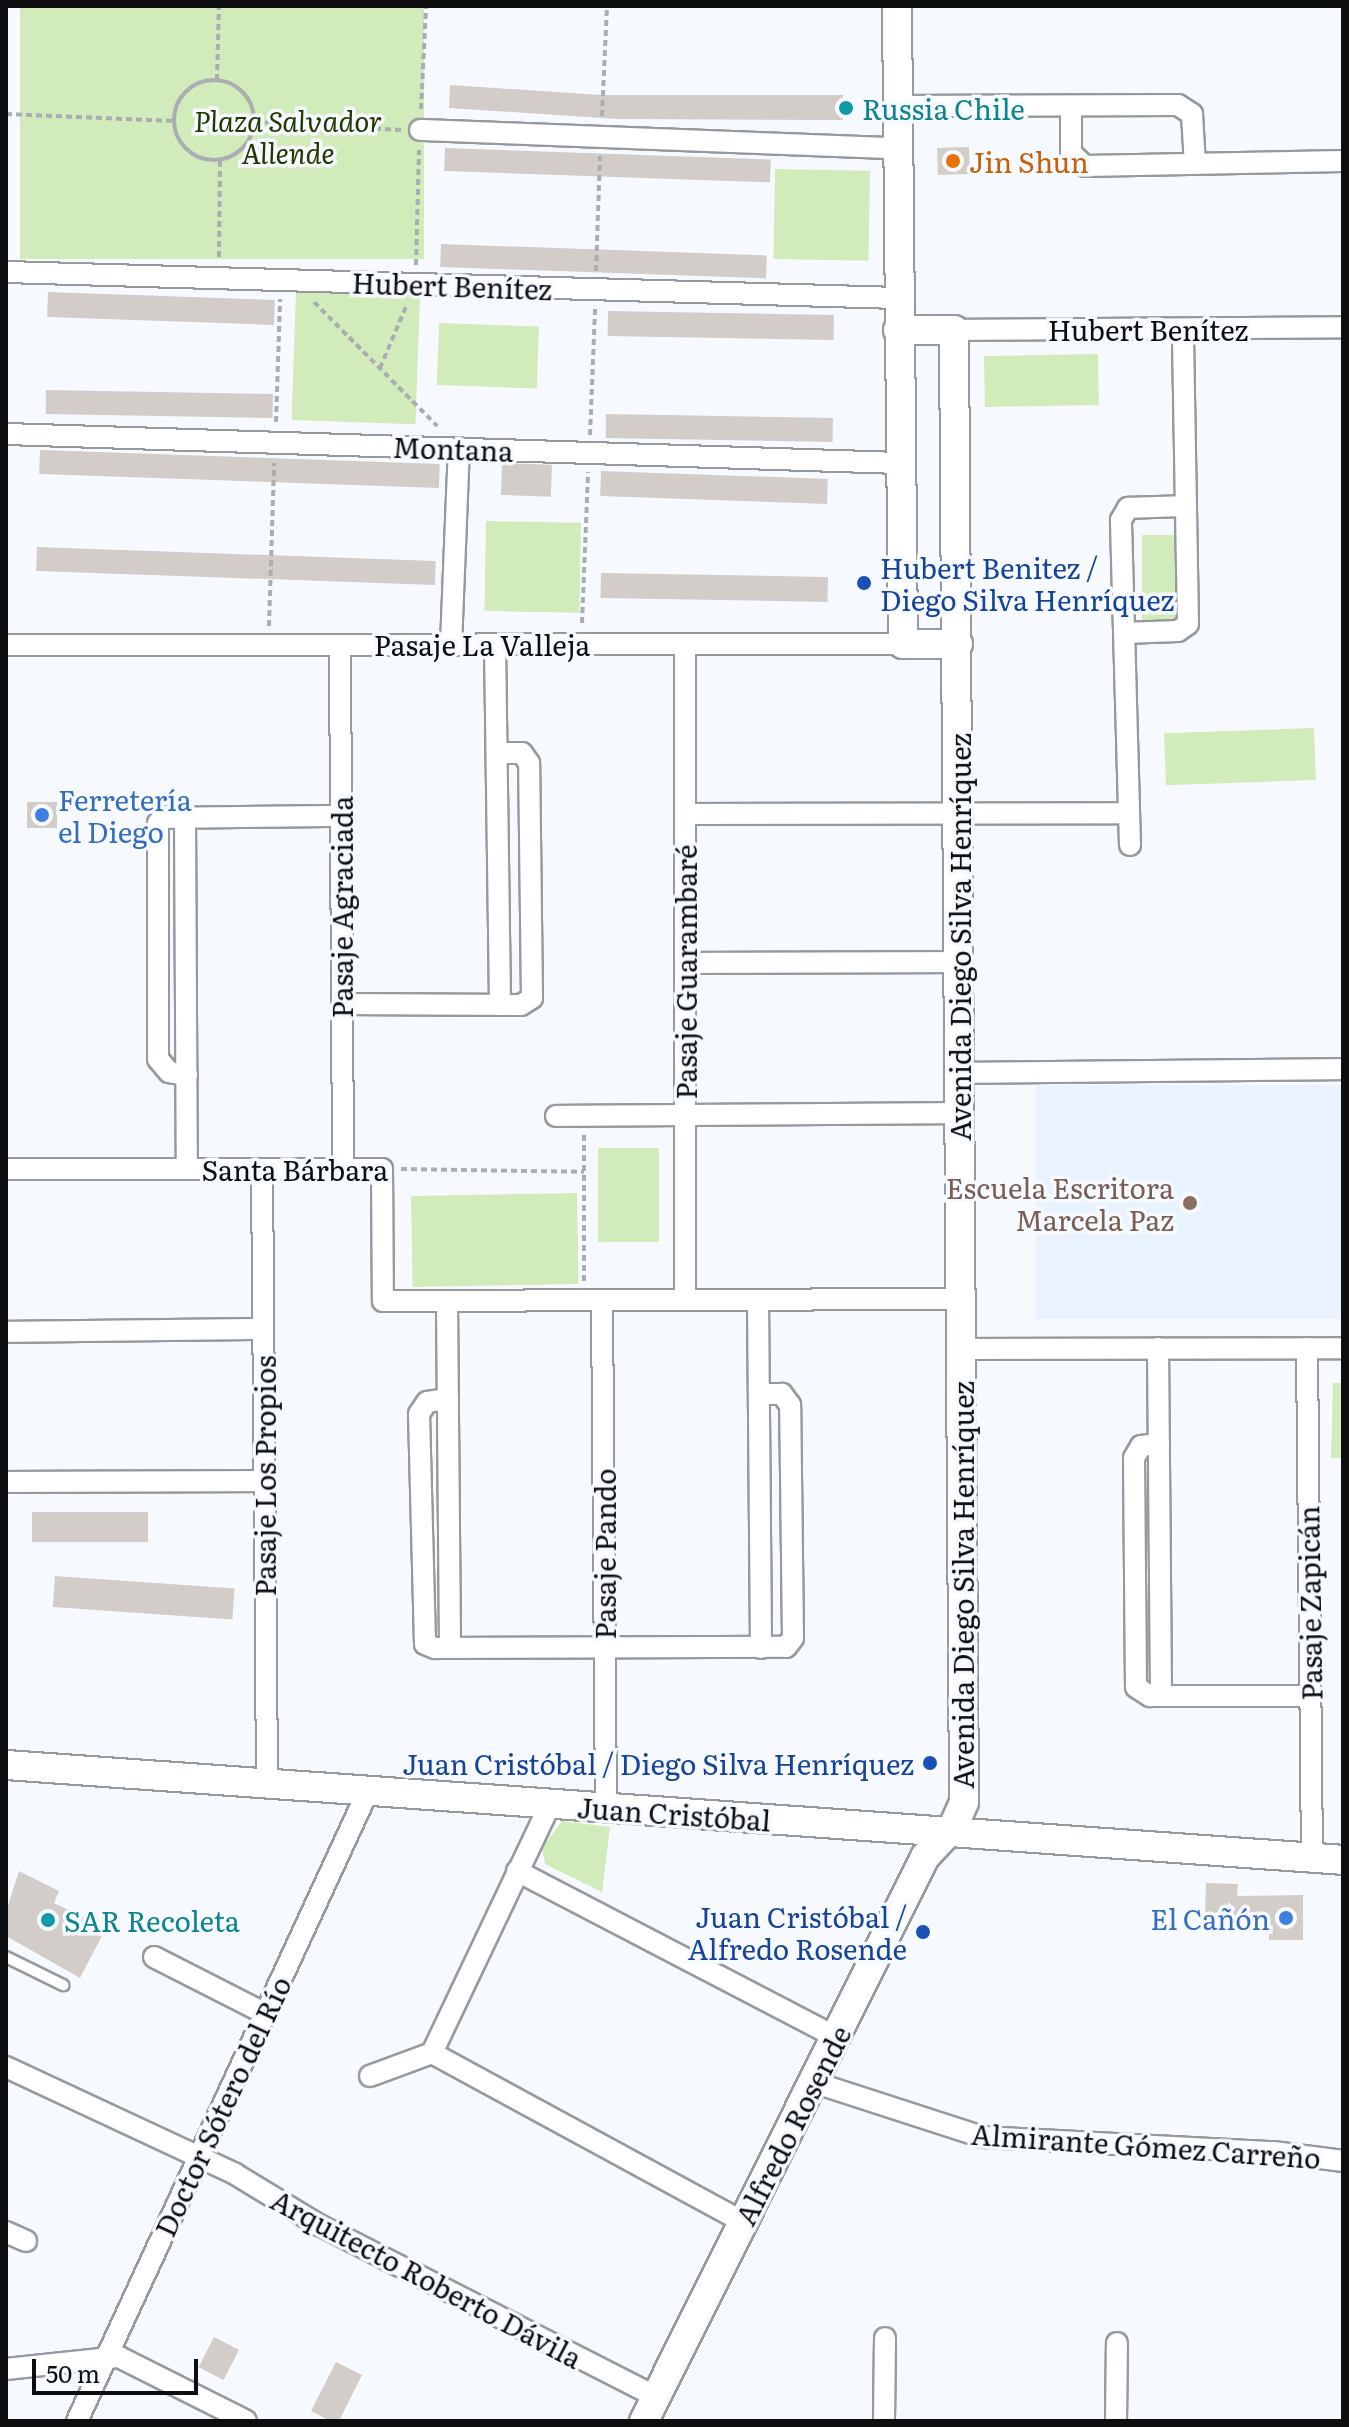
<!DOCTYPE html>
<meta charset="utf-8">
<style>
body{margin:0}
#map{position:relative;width:1349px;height:2427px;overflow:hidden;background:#f6faff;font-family:Literata,serif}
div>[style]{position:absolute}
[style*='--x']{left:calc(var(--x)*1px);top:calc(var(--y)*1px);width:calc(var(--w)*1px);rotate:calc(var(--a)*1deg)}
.built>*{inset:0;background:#e9f2ff;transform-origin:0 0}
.green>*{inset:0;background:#d1ebba;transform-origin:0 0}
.building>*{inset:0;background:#d3cdc9;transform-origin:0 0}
.path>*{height:4px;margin-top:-2px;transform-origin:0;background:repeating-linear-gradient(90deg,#aaadb1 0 6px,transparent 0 10px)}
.path>.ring{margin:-2px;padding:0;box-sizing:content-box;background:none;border:4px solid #aaadb1;border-radius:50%}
.roads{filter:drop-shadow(2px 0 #969a9f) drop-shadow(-2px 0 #969a9f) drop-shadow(0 2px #969a9f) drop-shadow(0 -2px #969a9f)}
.lane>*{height:10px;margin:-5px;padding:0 5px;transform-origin:5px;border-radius:5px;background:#fff}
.street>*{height:20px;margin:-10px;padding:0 10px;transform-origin:10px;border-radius:10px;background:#fff}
.secondary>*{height:28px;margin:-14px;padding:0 14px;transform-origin:14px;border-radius:14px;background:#fff}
.dots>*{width:22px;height:22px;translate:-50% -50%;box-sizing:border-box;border:4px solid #f6faff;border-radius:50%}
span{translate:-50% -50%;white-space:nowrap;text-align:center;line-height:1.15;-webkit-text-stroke:7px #f6faff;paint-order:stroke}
.culture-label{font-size:28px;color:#0d838f}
.left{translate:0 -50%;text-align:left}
.park-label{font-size:28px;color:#233902;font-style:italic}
.food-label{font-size:28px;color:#c56008}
.street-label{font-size:28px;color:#0d0e10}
.transit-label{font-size:28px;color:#164399}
.right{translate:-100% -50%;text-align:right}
.shop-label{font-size:28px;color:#366cbe}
.education-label{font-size:28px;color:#785e54}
.frame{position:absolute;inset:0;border:8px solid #0d0e10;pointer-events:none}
.scale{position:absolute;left:32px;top:2359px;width:166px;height:36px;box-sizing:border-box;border:4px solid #0d0e10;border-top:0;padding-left:10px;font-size:24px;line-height:28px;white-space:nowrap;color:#0d0e10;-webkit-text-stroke:6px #f6faff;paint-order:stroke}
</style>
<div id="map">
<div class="built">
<i style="left:1343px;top:1085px;width:234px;height:307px;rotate:90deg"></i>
</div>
<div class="green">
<i style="left:20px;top:6px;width:404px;height:253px"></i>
<i style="left:775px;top:169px;width:95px;height:90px;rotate:1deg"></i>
<i style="left:296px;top:292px;width:124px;height:128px;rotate:2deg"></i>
<i style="left:439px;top:323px;width:100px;height:62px;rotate:2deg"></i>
<i style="left:1098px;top:354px;width:51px;height:114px;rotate:89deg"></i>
<i style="left:486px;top:521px;width:95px;height:90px;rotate:1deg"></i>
<i style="left:1142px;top:535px;width:35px;height:87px"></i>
<i style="left:1314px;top:728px;width:52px;height:150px;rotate:88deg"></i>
<i style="left:598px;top:1148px;width:61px;height:94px"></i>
<i style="left:577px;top:1193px;width:91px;height:166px;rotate:89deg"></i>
<i style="clip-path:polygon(1333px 1383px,1343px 1383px,1343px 1458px,1331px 1458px)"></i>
<i style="clip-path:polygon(562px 1821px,610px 1827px,602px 1892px,545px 1864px,542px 1848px)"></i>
</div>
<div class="building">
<i style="clip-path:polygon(450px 85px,601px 95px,843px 95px,843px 120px,617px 119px,449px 108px)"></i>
<i style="left:969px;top:147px;width:27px;height:32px;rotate:88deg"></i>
<i style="left:445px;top:148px;width:326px;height:23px;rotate:2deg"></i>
<i style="left:441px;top:244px;width:326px;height:23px;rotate:2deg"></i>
<i style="left:48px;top:292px;width:227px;height:25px;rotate:2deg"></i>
<i style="left:608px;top:311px;width:226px;height:25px;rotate:1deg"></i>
<i style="left:46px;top:390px;width:227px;height:24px;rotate:1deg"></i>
<i style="left:606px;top:414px;width:227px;height:24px;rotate:1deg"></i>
<i style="left:40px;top:450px;width:400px;height:24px;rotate:2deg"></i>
<i style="left:502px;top:463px;width:50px;height:32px;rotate:2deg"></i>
<i style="left:601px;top:471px;width:227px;height:25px;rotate:2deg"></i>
<i style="left:37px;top:547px;width:399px;height:24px;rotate:2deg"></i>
<i style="left:601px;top:573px;width:227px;height:25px;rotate:1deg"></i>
<i style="left:27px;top:802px;width:30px;height:26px"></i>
<i style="left:32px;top:1512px;width:116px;height:30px"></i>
<i style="left:55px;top:1576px;width:180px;height:31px;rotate:4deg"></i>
<i style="clip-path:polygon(19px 1871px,59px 1891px,54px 1903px,106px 1928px,80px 1978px,6px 1936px,6px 1912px)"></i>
<i style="clip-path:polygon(1206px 1883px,1238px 1884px,1237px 1896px,1303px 1895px,1303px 1940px,1269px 1940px,1269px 1917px,1205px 1915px)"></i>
<i style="left:214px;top:2337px;width:28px;height:34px;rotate:27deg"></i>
<i style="clip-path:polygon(336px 2362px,362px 2375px,339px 2421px,330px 2421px,311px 2411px)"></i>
</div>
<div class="path">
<i style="--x:217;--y:80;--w:74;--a:-88.5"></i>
<i class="ring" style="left:174px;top:80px;width:76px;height:76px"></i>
<i style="--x:421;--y:109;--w:103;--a:-87.2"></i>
<i style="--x:6;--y:114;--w:168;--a:2.4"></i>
<i style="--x:602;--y:116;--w:110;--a:-87.4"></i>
<i style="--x:255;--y:122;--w:147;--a:3.1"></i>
<i style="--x:219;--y:257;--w:98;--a:-89.4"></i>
<i style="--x:416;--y:265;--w:115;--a:-88.5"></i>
<i style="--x:596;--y:271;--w:115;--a:-88"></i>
<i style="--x:314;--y:302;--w:175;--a:45.2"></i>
<i style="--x:380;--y:368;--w:69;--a:-67.1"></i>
<i style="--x:276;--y:422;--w:123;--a:-88.1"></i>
<i style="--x:590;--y:435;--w:127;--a:-87.7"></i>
<i style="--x:582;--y:623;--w:151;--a:-87.7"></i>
<i style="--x:269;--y:626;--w:163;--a:-88.2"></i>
<i style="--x:401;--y:1169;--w:183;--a:0.9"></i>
<i style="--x:584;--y:1281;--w:147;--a:-90"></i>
</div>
<div class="roads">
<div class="lane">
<i style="--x:6;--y:1957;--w:64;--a:26.2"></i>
</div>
<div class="street">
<i style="--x:897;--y:106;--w:281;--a:-0.2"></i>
<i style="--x:1178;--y:105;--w:17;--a:33"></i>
<i style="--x:1192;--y:114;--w:50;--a:86.6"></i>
<i style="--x:1071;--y:106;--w:47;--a:90"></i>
<i style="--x:1071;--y:153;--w:19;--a:43"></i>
<i style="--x:1085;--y:166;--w:258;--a:-1.1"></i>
<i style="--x:420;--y:130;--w:477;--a:2.2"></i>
<i style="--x:6;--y:272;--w:892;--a:1.67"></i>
<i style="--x:954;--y:330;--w:389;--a:-0.4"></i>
<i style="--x:6;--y:434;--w:894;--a:1.86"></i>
<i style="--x:1124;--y:633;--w:54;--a:-2.1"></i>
<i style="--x:1178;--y:631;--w:12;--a:-35"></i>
<i style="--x:1188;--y:624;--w:295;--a:-91"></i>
<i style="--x:495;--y:644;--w:361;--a:89.2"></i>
<i style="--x:6;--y:645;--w:897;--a:-0.06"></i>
<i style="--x:340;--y:645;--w:524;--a:89.67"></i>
<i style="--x:451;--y:645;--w:197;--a:-87.7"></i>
<i style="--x:685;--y:645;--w:655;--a:90"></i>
<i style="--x:685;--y:814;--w:444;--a:-0.1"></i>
<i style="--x:185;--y:818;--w:351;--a:89.7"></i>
<i style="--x:1130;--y:845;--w:325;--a:-91.6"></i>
<i style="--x:1121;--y:520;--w:14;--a:-60"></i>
<i style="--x:1128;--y:508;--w:58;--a:-2"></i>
<i style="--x:685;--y:963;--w:275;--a:-0.2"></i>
<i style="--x:342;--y:1004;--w:179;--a:0.3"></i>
<i style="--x:521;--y:1005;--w:13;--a:-32"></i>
<i style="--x:532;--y:998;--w:235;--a:-90.7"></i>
<i style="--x:529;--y:763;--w:12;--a:-125"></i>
<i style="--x:522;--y:753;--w:25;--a:180"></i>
<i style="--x:960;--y:1073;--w:383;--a:-0.6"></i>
<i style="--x:187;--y:1075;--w:18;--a:-171"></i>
<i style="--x:169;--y:1072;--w:17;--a:-130"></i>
<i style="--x:158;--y:1059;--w:236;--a:-90"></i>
<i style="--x:158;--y:823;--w:8;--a:-40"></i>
<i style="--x:164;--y:818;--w:176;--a:-0.7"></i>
<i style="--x:556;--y:1116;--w:404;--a:-0.4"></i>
<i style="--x:6;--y:1169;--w:376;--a:0"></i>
<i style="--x:382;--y:1169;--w:132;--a:89.6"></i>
<i style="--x:383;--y:1301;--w:578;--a:-0.2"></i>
<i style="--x:262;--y:1169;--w:614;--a:89.53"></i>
<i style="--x:602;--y:1300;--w:508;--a:89.55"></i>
<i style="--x:758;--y:1300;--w:348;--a:89.5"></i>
<i style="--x:447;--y:1301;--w:347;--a:89.5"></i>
<i style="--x:6;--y:1332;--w:257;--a:-0.7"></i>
<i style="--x:1158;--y:1348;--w:348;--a:89.5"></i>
<i style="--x:1307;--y:1348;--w:510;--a:89.44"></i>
<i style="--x:961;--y:1349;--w:382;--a:-0.1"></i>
<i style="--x:448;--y:1399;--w:21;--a:172"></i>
<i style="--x:427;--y:1402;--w:14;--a:124"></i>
<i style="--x:419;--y:1414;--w:230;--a:88.5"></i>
<i style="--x:425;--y:1644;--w:11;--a:22"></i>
<i style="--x:435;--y:1648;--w:351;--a:-0.2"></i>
<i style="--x:786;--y:1647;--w:11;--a:-52"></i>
<i style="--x:793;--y:1638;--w:233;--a:-90.7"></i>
<i style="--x:790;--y:1405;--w:14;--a:-126"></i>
<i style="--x:782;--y:1394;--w:23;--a:180"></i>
<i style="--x:1159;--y:1444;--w:18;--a:174"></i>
<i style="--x:1141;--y:1446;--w:14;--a:120"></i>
<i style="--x:1134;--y:1458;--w:229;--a:89.5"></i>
<i style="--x:1136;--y:1687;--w:17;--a:33"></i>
<i style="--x:1150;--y:1696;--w:160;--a:0"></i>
<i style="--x:6;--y:1482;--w:258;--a:-0.2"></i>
<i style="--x:517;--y:1871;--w:360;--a:27.5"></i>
<i style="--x:154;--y:1957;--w:126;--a:27"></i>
<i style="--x:432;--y:2053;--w:354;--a:28.5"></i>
<i style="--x:432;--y:2053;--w:276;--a:-64.6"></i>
<i style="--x:6;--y:2067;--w:253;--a:25"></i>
<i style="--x:235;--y:2174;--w:98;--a:31.3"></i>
<i style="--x:319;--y:2225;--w:379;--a:27"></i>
<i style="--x:370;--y:2076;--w:66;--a:-20.4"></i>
<i style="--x:813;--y:2082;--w:178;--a:18"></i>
<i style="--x:982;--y:2137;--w:291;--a:3"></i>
<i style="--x:1273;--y:2152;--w:71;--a:7.3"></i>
<i style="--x:6;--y:2232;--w:22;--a:24"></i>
<i style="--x:6;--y:2369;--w:114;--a:-6.1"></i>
<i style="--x:119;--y:2357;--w:142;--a:26.7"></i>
<i style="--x:77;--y:2421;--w:694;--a:-65.21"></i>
<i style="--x:884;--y:2421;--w:83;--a:-89.3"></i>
<i style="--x:1116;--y:2421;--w:78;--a:-89.3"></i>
</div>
<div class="secondary">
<i style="--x:897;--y:6;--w:638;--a:89.46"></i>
<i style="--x:903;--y:644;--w:55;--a:0"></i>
<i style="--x:6;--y:1765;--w:1340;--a:4.06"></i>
<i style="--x:644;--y:2421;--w:630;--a:-63.52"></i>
<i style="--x:925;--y:1857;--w:41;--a:-47"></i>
<i style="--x:953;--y:1827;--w:27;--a:-66"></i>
<i style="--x:964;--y:1802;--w:1472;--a:-90.39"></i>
<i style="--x:954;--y:330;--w:56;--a:180"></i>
</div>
</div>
<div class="dots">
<i style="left:846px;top:108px;background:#0f9aa8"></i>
<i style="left:953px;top:161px;background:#e8710a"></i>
<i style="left:864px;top:583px;background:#1a4fb4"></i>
<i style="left:42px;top:815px;background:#3f7fe0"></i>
<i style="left:1190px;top:1203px;background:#8d6e63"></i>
<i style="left:930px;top:1763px;background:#1a4fb4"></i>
<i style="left:1286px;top:1918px;background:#3f7fe0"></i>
<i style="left:48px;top:1920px;background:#0f9aa8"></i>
<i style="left:923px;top:1932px;background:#1a4fb4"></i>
</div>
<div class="culture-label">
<span class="left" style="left:862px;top:108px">Russia Chile</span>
<span class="left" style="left:64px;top:1920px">SAR Recoleta</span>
</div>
<div class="park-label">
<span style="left:288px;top:136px">Plaza Salvador<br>Allende</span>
</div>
<div class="food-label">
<span class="left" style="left:969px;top:161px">Jin Shun</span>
</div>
<div class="street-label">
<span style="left:452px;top:285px;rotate:2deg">Hubert Benítez</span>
<span style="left:1148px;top:329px">Hubert Benítez</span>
<span style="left:453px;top:448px;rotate:2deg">Montana</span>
<span style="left:482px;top:644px">Pasaje La Valleja</span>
<span style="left:341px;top:907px;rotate:-90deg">Pasaje Agraciada</span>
<span style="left:959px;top:937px;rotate:-90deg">Avenida Diego Silva Henríquez</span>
<span style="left:685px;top:972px;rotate:-90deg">Pasaje Guarambaré</span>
<span style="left:295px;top:1169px">Santa Bárbara</span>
<span style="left:264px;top:1476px;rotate:-90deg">Pasaje Los Propios</span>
<span style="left:604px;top:1554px;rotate:-90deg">Pasaje Pando</span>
<span style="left:962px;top:1585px;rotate:-90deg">Avenida Diego Silva Henríquez</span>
<span style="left:1309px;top:1603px;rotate:-91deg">Pasaje Zapicán</span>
<span style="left:674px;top:1813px;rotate:4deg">Juan Cristóbal</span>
<span style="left:222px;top:2106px;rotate:-65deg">Doctor Sótero del Río</span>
<span style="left:792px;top:2125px;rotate:-63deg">Alfredo Rosende</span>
<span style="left:1146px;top:2145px;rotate:4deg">Almirante Gómez Carreño</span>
<span style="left:427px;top:2278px;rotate:28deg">Arquitecto Roberto Dávila</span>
</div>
<div class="transit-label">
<span class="left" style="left:880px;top:583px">Hubert Benitez /<br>Diego Silva Henríquez</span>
<span class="right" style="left:914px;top:1763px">Juan Cristóbal / Diego Silva Henríquez</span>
<span class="right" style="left:907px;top:1932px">Juan Cristóbal /<br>Alfredo Rosende</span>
</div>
<div class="shop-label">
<span class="left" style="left:58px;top:815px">Ferretería<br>el Diego</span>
<span class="right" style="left:1270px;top:1918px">El Cañón</span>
</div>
<div class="education-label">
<span class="right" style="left:1174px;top:1203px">Escuela Escritora<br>Marcela Paz</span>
</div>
<div class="frame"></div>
<div class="scale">50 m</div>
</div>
